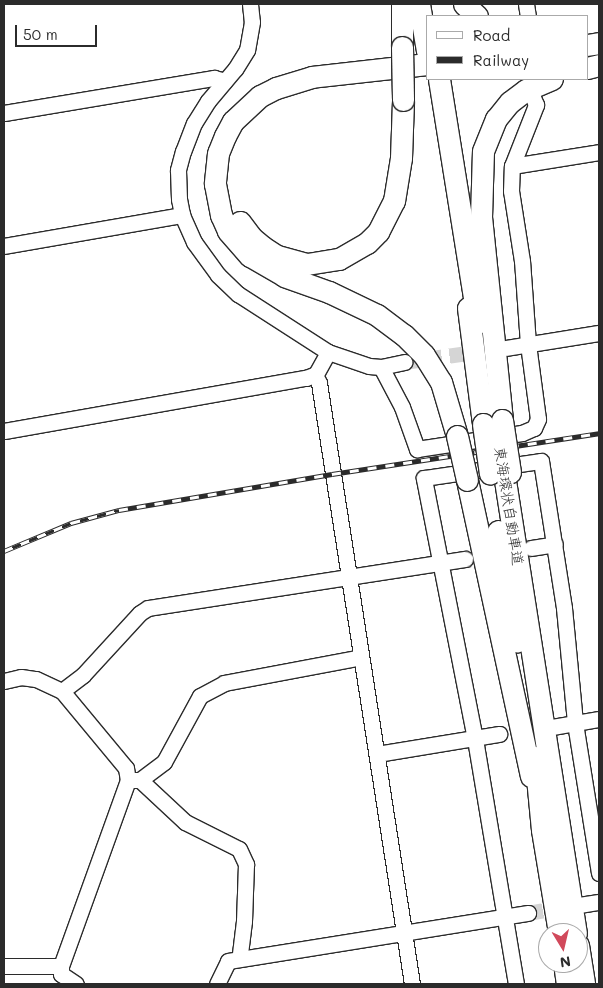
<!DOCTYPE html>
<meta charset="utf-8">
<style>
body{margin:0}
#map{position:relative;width:603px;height:988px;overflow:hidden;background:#fff;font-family:Mali,"Klee One",sans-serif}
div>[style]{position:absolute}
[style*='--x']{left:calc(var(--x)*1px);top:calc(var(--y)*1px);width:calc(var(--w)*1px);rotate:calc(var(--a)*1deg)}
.minor-tunnel>*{height:15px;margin-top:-7.5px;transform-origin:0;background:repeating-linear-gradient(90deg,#d5d5d5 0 15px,transparent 0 23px)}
.roads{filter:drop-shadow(1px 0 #2b2b2b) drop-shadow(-1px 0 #2b2b2b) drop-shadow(0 1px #2b2b2b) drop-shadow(0 -1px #2b2b2b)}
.minor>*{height:15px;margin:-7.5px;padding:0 7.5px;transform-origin:7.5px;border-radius:7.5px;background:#fff}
.highway>*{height:21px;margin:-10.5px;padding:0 10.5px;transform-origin:10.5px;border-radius:10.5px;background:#fff}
.rail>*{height:5px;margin-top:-2.5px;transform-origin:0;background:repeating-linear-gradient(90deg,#fff 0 9px,#2b2b2b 0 18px);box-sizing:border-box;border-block:1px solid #2b2b2b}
.bridges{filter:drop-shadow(1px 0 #2b2b2b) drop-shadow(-1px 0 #2b2b2b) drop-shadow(0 1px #2b2b2b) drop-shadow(0 -1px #2b2b2b)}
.highway-bridge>*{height:21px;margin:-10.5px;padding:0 10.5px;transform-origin:10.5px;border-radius:10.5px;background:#fff}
span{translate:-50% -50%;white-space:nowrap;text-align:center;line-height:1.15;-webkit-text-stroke:4.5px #fff;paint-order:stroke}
.street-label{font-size:15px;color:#2b2b2b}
.frame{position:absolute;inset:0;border:5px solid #2b2b2b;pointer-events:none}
.legend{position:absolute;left:426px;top:15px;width:162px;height:65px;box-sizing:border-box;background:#fff;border:1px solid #aaa;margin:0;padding:6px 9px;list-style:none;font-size:15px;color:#2b2b2b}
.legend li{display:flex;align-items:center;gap:10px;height:25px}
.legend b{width:25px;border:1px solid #aaa}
.north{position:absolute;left:538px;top:923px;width:50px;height:50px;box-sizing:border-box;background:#fff;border:1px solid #aaa;border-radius:50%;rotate:171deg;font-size:14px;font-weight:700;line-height:20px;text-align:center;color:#2b2b2b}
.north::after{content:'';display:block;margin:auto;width:18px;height:22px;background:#d1495b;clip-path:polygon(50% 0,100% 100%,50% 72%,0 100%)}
.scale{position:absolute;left:15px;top:25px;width:82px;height:22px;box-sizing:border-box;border:2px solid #2b2b2b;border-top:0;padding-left:6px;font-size:15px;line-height:18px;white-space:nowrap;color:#2b2b2b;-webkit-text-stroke:4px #fff;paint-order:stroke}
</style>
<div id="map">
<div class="minor-tunnel">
<i style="--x:404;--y:362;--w:79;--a:-8"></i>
<i style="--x:528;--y:913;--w:36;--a:-10"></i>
</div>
<div class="roads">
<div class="minor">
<i style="--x:250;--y:4;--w:18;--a:84"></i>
<i style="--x:252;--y:22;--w:28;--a:100"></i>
<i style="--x:247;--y:50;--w:22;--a:122"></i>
<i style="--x:235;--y:69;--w:42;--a:130.2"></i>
<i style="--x:208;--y:101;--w:26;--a:122"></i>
<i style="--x:194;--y:123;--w:30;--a:111"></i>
<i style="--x:183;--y:151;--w:20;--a:105"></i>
<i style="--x:178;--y:170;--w:29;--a:88"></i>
<i style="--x:179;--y:199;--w:16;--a:79"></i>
<i style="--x:182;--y:215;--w:30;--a:66"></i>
<i style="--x:194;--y:242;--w:41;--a:54"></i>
<i style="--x:218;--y:275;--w:28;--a:44"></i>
<i style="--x:238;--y:294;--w:107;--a:32.8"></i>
<i style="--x:328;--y:352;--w:43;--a:18.9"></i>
<i style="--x:369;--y:366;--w:12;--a:5"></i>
<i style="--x:381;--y:367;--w:24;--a:-12"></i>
<i style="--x:526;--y:4;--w:12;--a:81"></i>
<i style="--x:4;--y:113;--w:213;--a:-9.5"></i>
<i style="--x:214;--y:78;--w:11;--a:15"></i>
<i style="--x:512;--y:166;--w:88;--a:-9.1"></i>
<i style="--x:4;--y:246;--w:181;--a:-9.9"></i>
<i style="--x:506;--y:348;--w:94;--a:-9.2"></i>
<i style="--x:381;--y:367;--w:45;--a:62.3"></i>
<i style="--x:402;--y:407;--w:45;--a:70.3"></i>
<i style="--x:417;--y:449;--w:106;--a:-8.7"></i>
<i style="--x:522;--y:433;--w:13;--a:-23"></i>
<i style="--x:534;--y:428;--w:10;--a:-66"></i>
<i style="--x:538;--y:419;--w:76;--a:-97.6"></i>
<i style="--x:528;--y:344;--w:83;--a:-94.1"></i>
<i style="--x:522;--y:261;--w:71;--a:-98.9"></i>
<i style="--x:511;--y:191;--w:25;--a:-88"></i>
<i style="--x:512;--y:166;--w:66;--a:-68.5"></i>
<i style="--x:536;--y:105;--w:9;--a:-111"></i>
<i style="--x:315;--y:375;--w:9;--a:63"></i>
<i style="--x:319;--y:383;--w:608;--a:81.2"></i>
<i style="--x:4;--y:431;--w:307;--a:-10"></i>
<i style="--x:306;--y:378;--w:11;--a:-22"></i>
<i style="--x:316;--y:374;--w:25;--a:-61"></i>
<i style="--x:531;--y:548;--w:24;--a:-9"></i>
<i style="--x:4;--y:681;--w:17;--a:-13"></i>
<i style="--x:21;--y:677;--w:15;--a:8"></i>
<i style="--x:36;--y:679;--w:29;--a:25"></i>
<i style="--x:62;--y:691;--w:100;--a:50.3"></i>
<i style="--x:126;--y:768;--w:12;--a:81"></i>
<i style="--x:128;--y:780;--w:198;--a:109.8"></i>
<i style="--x:61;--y:966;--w:57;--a:180"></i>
<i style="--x:62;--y:691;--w:26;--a:-37"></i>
<i style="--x:83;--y:675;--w:84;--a:-47.4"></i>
<i style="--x:140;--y:613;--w:9;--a:-32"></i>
<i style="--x:148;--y:608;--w:321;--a:-8.8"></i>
<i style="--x:552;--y:727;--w:48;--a:-9.7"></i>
<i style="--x:377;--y:754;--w:124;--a:-9.3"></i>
<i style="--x:128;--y:780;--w:12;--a:0"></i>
<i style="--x:140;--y:780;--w:30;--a:-37"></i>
<i style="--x:164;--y:762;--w:75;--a:-61.4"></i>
<i style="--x:200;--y:696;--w:27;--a:-28"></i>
<i style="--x:224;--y:683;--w:139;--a:-10.7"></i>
<i style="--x:140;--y:780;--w:62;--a:43"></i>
<i style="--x:185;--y:822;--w:60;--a:26.6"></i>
<i style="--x:239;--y:849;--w:17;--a:65"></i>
<i style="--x:246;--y:864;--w:57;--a:92"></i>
<i style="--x:244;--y:921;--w:38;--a:97"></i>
<i style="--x:579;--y:905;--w:20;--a:-9"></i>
<i style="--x:61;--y:966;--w:8;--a:90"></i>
<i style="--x:61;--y:974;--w:18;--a:34"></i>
<i style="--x:217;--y:984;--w:25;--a:-64"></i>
<i style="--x:228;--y:961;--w:304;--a:-9.1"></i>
<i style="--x:516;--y:984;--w:248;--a:-99.5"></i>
<i style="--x:475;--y:739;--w:266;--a:-101.1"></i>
<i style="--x:424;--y:478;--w:118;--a:-8.3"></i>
<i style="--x:541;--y:461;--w:149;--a:81.1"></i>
<i style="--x:564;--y:608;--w:116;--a:84.5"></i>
<i style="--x:575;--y:723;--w:152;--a:80.9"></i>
</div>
<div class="highway">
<i style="--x:402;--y:4;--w:43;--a:90"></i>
<i style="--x:419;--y:4;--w:48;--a:80.3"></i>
<i style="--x:464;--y:4;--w:18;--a:43"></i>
<i style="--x:587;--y:45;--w:12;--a:-9"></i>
<i style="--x:427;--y:64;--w:116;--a:173.6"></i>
<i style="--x:312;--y:77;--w:38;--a:163"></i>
<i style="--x:276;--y:88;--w:18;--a:153"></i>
<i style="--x:260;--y:96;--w:37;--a:137"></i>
<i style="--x:233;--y:121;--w:17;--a:118"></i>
<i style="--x:225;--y:136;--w:18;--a:112"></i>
<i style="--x:218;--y:153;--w:31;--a:96"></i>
<i style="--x:215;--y:184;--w:32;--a:79"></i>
<i style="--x:221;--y:215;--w:17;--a:66"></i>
<i style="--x:228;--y:231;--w:33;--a:49"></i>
<i style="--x:250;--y:256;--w:39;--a:30"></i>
<i style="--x:284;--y:276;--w:48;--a:19.6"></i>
<i style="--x:329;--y:292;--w:53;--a:25.6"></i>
<i style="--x:377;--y:315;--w:34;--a:37"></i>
<i style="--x:404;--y:335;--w:28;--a:45"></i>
<i style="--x:424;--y:355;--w:32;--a:58"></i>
<i style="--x:441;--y:382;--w:56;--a:73.5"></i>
<i style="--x:587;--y:68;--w:12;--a:-14"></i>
<i style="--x:439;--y:79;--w:247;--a:80.9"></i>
<i style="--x:240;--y:222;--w:20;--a:53"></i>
<i style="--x:252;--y:238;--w:14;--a:39"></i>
<i style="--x:263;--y:247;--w:17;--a:33"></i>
<i style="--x:277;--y:256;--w:31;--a:15"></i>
<i style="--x:307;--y:264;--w:32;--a:-9"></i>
<i style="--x:339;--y:259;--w:32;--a:-30"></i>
<i style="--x:367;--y:243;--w:16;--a:-45"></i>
<i style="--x:378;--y:232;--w:35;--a:-63"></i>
<i style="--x:394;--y:201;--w:44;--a:-80.8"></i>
<i style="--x:401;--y:158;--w:58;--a:-88"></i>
<i style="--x:468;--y:308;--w:117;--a:82.6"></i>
<i style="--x:502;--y:420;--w:203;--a:-95.9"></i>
<i style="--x:481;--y:218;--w:67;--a:-88.3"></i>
<i style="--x:483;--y:151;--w:35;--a:-68"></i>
<i style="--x:496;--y:119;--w:22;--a:-51"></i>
<i style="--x:510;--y:102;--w:20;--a:-37"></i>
<i style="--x:526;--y:90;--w:28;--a:-23"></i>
<i style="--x:504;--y:474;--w:465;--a:81.1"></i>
<i style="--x:467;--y:480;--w:303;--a:77.8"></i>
<i style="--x:498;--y:531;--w:112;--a:80.2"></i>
<i style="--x:535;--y:757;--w:73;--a:84.5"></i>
<i style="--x:542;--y:830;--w:104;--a:80.6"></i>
<i style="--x:578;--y:945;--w:39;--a:81"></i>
<i style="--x:564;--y:963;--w:21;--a:82"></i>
</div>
</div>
<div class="rail">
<i style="--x:4;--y:551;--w:73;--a:-22.7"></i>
<i style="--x:71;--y:523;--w:50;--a:-15.2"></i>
<i style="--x:119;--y:510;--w:216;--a:-9.6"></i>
<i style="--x:332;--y:474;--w:270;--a:-8.7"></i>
</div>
<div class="bridges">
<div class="highway-bridge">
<i style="--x:402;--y:47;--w:53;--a:88.9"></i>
<i style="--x:502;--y:420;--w:53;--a:81.3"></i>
<i style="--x:483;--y:424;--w:50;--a:82"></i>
<i style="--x:457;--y:436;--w:45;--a:77.2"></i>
</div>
</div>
<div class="street-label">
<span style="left:509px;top:506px;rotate:81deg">東海環状自動車道</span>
</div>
<div class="frame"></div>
<ul class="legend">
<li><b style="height:6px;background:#fff"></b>Road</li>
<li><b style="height:6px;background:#2b2b2b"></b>Railway</li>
</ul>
<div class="north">N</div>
<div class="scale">50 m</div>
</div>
